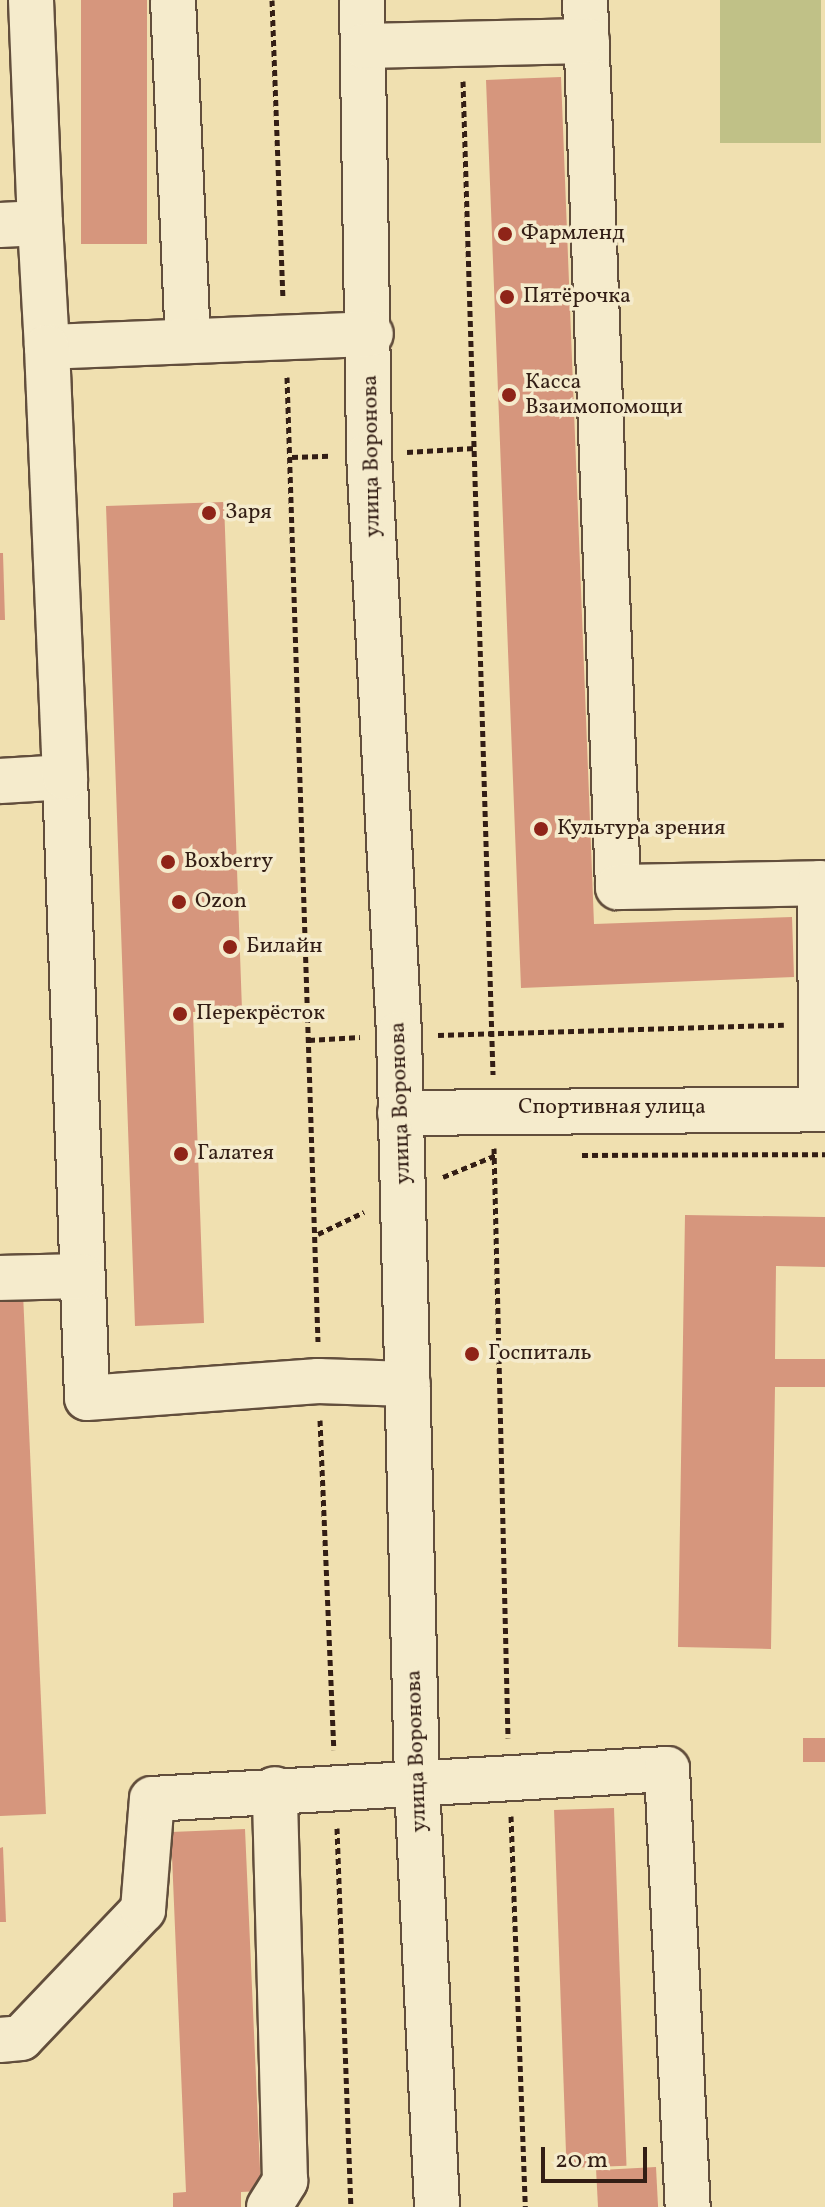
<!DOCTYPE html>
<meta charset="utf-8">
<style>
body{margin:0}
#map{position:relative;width:825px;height:2207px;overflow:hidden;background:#f0e0b0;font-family:Vollkorn,serif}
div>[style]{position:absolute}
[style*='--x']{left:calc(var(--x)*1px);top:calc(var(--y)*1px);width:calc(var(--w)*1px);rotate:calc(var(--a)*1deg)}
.green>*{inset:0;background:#c0c187;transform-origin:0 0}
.building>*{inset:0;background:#d6967d;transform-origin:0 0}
.path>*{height:5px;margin-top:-2.5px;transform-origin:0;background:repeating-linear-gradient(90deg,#331e15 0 6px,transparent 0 10px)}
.roads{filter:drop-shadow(2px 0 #624e3c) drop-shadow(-2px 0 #624e3c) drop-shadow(0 2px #624e3c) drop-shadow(0 -2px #624e3c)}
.minor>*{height:44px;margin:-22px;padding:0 22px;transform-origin:22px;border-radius:22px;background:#f5ebcc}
.dots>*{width:22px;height:22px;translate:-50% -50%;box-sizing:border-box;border:4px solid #f5ebcc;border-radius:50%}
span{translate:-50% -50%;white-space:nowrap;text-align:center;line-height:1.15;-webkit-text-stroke:7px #f5ebcc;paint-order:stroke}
.poi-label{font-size:22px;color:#331e15}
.left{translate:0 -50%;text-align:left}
.street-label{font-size:22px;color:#331e15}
.scale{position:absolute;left:541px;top:2147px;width:106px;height:36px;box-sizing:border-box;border:4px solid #331e15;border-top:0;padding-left:10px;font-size:24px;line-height:28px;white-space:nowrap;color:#331e15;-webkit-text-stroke:6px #f5ebcc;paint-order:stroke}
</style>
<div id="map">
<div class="green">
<i style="left:720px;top:0;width:101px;height:143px"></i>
</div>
<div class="building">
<i style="left:81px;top:0;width:66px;height:244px"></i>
<i style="clip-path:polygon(561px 77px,594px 924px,792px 917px,794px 977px,521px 988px,486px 80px)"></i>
<i style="clip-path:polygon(224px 502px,242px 1010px,193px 1012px,204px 1323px,135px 1326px,106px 506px)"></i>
<i style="clip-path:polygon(0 553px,3px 553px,5px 620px,0 620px)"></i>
<i style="clip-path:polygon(685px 1215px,825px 1217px,825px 1267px,776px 1266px,775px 1359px,825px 1359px,825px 1387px,775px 1387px,771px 1649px,678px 1647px)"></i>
<i style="clip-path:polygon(23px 1293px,46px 1814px,0 1816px,0 1294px)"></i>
<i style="left:803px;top:1738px;width:22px;height:24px"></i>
<i style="left:614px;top:1808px;width:358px;height:60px;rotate:88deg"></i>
<i style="clip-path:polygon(245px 1829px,261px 2191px,241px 2192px,241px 2207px,173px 2207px,173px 2193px,186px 2192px,171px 1832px)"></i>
<i style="clip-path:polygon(3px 1847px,6px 1922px,0 1922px,0 1848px)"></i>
<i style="left:656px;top:2167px;width:40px;height:60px;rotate:87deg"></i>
</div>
<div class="path">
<i style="--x:272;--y:0;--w:299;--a:87.9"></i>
<i style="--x:463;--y:81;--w:994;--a:88.27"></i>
<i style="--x:287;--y:377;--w:965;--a:88.16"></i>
<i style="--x:407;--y:452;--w:67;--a:-3.4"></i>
<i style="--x:292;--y:457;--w:38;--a:-2"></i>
<i style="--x:438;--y:1035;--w:346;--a:-1.7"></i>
<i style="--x:309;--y:1040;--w:51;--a:-3.4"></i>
<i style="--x:494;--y:1148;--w:590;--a:88.64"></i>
<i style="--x:582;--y:1155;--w:243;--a:-0.2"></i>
<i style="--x:443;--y:1177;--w:57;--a:-22.5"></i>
<i style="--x:318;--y:1234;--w:51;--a:-25.6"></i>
<i style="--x:320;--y:1420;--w:330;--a:87.6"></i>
<i style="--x:511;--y:1816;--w:391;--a:87.9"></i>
<i style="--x:337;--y:1828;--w:379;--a:87.9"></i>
</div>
<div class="roads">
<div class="minor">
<i style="--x:31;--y:0;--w:223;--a:87.7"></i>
<i style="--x:173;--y:0;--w:338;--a:87.5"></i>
<i style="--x:362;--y:0;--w:454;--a:89.1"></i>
<i style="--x:369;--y:454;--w:581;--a:87.04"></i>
<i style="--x:399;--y:1034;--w:749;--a:88.62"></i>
<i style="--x:417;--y:1783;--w:424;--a:87.3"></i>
<i style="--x:585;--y:0;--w:888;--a:87.87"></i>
<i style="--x:618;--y:887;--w:202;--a:-1.1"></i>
<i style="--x:820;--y:883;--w:226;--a:89.7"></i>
<i style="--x:364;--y:46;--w:223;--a:-1.3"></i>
<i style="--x:0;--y:225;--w:40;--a:-2.9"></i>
<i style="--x:40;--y:223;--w:124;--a:86.8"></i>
<i style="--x:47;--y:347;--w:324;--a:-2.3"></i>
<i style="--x:65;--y:777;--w:621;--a:87.97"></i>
<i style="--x:87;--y:1398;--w:232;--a:-4.2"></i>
<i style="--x:318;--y:1381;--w:90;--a:1.9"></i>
<i style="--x:0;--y:781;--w:65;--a:-3.5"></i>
<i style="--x:65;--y:777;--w:430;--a:-92.4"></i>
<i style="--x:400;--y:1113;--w:425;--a:-0.5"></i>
<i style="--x:0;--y:1278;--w:81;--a:-1.4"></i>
<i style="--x:0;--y:2040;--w:21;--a:-5"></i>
<i style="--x:21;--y:2038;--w:177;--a:-46.4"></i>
<i style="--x:143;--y:1910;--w:111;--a:-85.4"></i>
<i style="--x:152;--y:1799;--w:516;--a:-3.33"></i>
<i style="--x:667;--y:1769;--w:439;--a:87.3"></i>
<i style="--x:269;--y:2207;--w:31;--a:-58"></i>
<i style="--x:285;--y:2181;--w:392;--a:-91.5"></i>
</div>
</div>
<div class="dots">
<i style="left:505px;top:234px;background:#8f2418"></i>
<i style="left:507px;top:297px;background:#8f2418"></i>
<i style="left:509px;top:395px;background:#8f2418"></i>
<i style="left:209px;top:513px;background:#8f2418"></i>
<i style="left:541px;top:829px;background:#8f2418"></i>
<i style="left:168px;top:862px;background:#8f2418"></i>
<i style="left:179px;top:902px;background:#8f2418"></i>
<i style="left:230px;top:947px;background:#8f2418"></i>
<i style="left:180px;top:1014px;background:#8f2418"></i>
<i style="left:181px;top:1154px;background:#8f2418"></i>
<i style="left:472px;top:1354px;background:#8f2418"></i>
</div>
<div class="poi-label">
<span class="left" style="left:521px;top:234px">Фармленд</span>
<span class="left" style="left:523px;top:297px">Пятёрочка</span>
<span class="left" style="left:525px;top:395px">Касса<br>Взаимопомощи</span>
<span class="left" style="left:225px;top:513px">Заря</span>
<span class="left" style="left:557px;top:829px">Культура зрения</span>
<span class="left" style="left:184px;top:862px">Boxberry</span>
<span class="left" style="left:195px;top:902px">Ozon</span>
<span class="left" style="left:246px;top:947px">Билайн</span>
<span class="left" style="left:196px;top:1014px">Перекрёсток</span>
<span class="left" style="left:197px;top:1154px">Галатея</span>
<span class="left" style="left:488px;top:1354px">Госпиталь</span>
</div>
<div class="street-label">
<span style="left:372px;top:456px;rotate:-91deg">улица Воронова</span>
<span style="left:401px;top:1103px;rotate:-92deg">улица Воронова</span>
<span style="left:612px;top:1108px">Спортивная улица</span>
<span style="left:417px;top:1751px;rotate:-92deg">улица Воронова</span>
</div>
<div class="scale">20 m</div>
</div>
